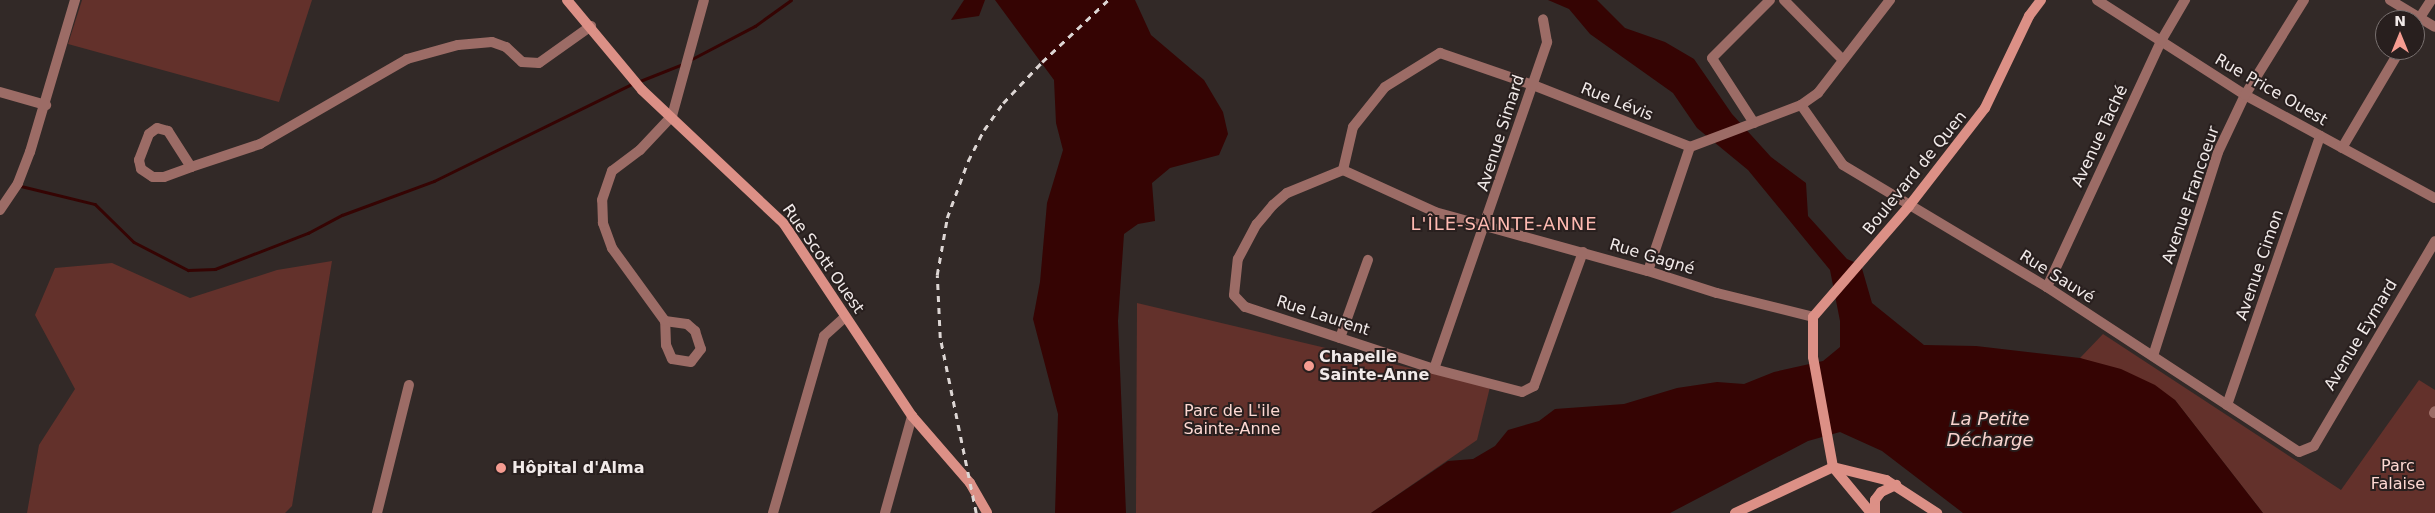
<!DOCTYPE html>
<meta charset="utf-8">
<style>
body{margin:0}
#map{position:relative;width:2435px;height:513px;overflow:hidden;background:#322927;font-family:"DejaVu Sans",sans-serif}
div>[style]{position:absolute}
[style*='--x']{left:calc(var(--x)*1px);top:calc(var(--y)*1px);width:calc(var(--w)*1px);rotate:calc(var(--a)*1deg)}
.green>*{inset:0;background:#63312b}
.water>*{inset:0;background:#350403}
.stream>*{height:2.5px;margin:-1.25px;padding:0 1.25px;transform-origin:1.25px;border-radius:1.25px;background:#350403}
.street>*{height:10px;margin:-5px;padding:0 5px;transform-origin:5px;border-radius:5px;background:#9c6c66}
.secondary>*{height:10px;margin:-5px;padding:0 5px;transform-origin:5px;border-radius:5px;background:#dc9086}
.rail>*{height:2.5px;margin-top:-1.25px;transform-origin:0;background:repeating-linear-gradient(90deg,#ddd6d4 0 6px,transparent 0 12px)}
.dots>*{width:14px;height:14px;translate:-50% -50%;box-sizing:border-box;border:2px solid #281f1e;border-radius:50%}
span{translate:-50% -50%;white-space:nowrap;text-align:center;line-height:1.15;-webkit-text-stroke:4px #281f1e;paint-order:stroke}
.street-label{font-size:16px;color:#f1eae9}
.poi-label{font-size:16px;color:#f1eae9;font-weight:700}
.left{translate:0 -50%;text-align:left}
.park-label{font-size:16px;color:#fdd8d2}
.neighbourhood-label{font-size:18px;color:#febab1;letter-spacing:1px}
.water-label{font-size:18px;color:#f9d4ce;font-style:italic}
.north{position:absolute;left:2375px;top:10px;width:50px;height:50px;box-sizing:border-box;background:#281f1e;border:1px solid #78706f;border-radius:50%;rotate:0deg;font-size:14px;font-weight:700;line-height:20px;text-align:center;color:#f1eae9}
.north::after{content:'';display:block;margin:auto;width:18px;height:22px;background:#f59c91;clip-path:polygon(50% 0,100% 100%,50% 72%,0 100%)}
</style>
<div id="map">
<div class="green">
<i style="clip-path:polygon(82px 0,312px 0,279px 102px,68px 44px)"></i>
<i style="clip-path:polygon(332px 261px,292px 506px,285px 513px,27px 513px,39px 445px,75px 389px,35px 315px,55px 268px,112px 263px,190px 298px,277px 270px)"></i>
<i style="clip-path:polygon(1137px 303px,1490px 387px,1477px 440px,1371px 513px,1136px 513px)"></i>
<i style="clip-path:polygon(2103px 334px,2341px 490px,2419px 380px,2435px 390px,2435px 513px,2263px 513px,2175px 400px,2080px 358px)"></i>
</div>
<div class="water">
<i style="clip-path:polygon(964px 0,985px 0,979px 16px,951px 20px)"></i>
<i style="clip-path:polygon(995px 0,1135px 0,1151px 35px,1204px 80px,1223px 112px,1228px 134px,1219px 155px,1170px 168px,1152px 183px,1155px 221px,1138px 224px,1124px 234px,1118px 321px,1126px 513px,1055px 513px,1058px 414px,1033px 319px,1040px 282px,1047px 203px,1063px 150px,1056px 123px,1054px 80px)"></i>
<i style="clip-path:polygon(1548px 0,1597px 0,1625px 28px,1665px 42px,1694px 59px,1732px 114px,1771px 157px,1806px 183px,1808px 216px,1847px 259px,1861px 265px,1872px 303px,1924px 345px,1976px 346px,2080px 358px,2121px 369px,2155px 385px,2175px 400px,2263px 513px,1963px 513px,1882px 451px,1840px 432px,1808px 441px,1670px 513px,1371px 513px,1448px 461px,1473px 459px,1495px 446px,1508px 430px,1539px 421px,1555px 409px,1624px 404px,1677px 388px,1717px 382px,1744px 384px,1774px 372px,1823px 361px,1840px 347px,1840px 321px,1830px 270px,1748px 170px,1697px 128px,1673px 93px,1590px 34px,1569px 9px)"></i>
</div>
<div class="stream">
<i style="--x:690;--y:60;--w:73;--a:-27.6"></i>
<i style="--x:755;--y:26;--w:44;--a:-35.8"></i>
<i style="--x:640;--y:81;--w:46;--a:-21.6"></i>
<i style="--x:21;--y:186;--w:76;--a:13.7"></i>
<i style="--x:95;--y:204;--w:54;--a:44.3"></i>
<i style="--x:134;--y:242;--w:61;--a:27.4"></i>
<i style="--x:188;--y:270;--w:27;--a:-2"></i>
<i style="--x:215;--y:269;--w:100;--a:-21.2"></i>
<i style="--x:308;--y:233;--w:38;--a:-28"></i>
<i style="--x:342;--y:215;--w:98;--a:-20.3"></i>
<i style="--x:434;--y:181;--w:220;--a:-26.1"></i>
</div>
<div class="street">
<i style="--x:1784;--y:0;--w:83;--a:45.5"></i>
<i style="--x:2097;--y:0;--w:176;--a:32.7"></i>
<i style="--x:2245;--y:95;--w:216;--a:28.5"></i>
<i style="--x:2390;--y:0;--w:52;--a:31"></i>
<i style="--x:2415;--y:25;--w:30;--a:-57"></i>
<i style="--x:0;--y:92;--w:48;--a:15.8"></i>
<i style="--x:1801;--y:105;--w:73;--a:55"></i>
<i style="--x:1843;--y:165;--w:238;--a:30.9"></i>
<i style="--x:2047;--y:287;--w:301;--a:33.2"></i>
<i style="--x:2299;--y:452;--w:16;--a:-22"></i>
<i style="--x:2314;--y:446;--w:238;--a:-59.4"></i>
<i style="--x:1754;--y:123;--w:77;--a:-122.9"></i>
<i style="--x:1712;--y:58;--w:82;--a:-45"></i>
<i style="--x:2342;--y:148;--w:114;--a:-59.4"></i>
<i style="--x:191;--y:167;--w:43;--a:-122.6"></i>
<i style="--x:168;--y:131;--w:11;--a:-165"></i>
<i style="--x:157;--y:128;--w:10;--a:143"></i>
<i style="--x:149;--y:134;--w:28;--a:111"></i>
<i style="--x:139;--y:160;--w:9;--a:77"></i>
<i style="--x:141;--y:169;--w:14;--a:34"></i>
<i style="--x:153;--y:177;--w:11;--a:0"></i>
<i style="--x:164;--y:177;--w:29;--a:-20"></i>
<i style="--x:191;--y:167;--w:73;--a:-18.4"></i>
<i style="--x:260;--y:144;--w:170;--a:-30"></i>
<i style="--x:407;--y:59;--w:53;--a:-15.4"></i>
<i style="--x:458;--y:45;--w:34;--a:-5"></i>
<i style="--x:492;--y:42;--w:15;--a:20"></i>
<i style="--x:506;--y:47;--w:22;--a:43"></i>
<i style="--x:522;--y:62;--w:17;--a:3"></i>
<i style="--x:539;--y:63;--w:64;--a:-35.4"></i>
<i style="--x:1343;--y:170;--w:101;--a:24.5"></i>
<i style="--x:1435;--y:212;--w:221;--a:15.5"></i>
<i style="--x:1648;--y:271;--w:72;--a:17.7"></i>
<i style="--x:1717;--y:293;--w:99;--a:14"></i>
<i style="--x:0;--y:210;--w:32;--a:-56"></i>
<i style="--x:18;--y:183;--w:33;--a:-69"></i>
<i style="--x:30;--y:152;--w:159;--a:-73.5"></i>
<i style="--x:1583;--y:252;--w:143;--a:110.1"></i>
<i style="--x:1534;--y:386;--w:13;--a:153"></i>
<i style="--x:1522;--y:392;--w:91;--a:-165.4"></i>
<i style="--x:1434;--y:369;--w:199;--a:-161.8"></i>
<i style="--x:1245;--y:307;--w:16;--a:-133"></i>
<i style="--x:1234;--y:295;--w:36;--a:-84"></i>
<i style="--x:1238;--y:259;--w:40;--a:-62"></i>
<i style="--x:1257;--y:224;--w:25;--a:-50"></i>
<i style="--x:1273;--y:205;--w:18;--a:-41"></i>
<i style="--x:1287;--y:193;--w:61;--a:-22.3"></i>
<i style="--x:1343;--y:170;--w:44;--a:-76.9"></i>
<i style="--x:1353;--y:127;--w:51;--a:-51.3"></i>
<i style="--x:1385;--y:87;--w:65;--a:-31.7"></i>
<i style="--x:1440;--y:53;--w:98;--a:19"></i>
<i style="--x:1533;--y:85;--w:169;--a:21.5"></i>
<i style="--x:1648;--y:271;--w:131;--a:-71.3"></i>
<i style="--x:1690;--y:147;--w:119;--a:-20.7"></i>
<i style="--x:1801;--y:105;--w:21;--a:-35"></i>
<i style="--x:1818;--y:93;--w:118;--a:-52.3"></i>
<i style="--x:2047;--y:287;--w:271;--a:-65.1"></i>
<i style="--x:2161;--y:41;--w:48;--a:-59.7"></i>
<i style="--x:665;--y:321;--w:22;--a:8"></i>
<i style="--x:687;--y:324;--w:11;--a:41"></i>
<i style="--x:695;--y:331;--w:19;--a:72"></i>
<i style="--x:701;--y:349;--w:16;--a:128"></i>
<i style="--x:691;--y:362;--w:19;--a:-171"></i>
<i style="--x:672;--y:359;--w:15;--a:-113"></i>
<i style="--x:666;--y:345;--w:24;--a:-92"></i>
<i style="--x:665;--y:321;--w:90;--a:-126"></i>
<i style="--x:612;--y:248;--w:27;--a:-110"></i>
<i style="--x:603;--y:223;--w:23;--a:-92"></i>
<i style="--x:602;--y:200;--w:31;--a:-71"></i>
<i style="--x:612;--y:171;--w:35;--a:-37"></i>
<i style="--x:640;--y:150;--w:47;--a:-46.7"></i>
<i style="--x:672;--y:116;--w:120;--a:-74.6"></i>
<i style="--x:1340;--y:338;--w:83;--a:-70.3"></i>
<i style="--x:2153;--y:356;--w:214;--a:-72.3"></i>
<i style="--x:2218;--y:152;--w:63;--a:-64.7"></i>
<i style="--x:2245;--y:95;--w:112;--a:-58.2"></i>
<i style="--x:1434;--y:369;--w:346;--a:-70.9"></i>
<i style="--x:1547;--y:42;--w:23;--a:-100"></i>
<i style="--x:2227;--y:405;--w:285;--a:-70.9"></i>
<i style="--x:2434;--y:413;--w:2;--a:-63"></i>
<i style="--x:377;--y:513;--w:132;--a:-76"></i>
<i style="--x:773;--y:513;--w:184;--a:-73.9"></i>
<i style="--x:824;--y:336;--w:28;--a:-42"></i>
<i style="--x:885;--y:513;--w:101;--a:-74.4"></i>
</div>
<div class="secondary">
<i style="--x:567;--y:0;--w:117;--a:50.2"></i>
<i style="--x:642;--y:90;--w:195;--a:43.3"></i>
<i style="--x:784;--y:224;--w:231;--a:56.3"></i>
<i style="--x:912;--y:416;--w:89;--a:49.1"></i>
<i style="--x:970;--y:483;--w:34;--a:60"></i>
<i style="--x:1735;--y:513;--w:108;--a:-25.1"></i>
<i style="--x:1833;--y:467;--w:55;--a:13.8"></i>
<i style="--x:1886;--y:480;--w:61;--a:32.9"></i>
<i style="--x:1871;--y:513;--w:60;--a:-129.6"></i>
<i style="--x:1833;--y:467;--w:112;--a:-100.3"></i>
<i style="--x:1813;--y:357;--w:40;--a:-90"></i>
<i style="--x:1813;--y:317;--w:147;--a:-49.1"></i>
<i style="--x:1909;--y:206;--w:124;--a:-52.2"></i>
<i style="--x:1985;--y:108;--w:102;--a:-64.4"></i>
<i style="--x:2029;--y:16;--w:20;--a:-53"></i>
<i style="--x:1875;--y:513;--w:13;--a:-90"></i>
<i style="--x:1875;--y:500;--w:10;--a:-53"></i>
<i style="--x:1881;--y:492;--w:17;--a:-25"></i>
</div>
<div class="rail">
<i style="--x:976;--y:513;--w:179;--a:-101.6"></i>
<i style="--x:940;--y:338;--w:63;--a:-92.7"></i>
<i style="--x:937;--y:275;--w:58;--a:-80"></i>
<i style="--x:947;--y:218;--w:61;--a:-69.8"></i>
<i style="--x:968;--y:161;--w:35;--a:-63"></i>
<i style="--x:984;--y:130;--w:33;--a:-55"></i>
<i style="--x:1003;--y:103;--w:57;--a:-46.4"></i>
<i style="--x:1042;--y:62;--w:91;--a:-43.2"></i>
</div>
<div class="dots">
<i style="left:1309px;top:366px;background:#f59c91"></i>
<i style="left:501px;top:468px;background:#f59c91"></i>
</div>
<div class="street-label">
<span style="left:2271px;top:90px;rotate:30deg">Rue Price Ouest</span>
<span style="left:1617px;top:102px;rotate:22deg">Rue Lévis</span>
<span style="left:1501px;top:133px;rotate:-72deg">Avenue Simard</span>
<span style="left:2100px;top:136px;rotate:-65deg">Avenue Taché</span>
<span style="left:1915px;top:173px;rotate:-51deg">Boulevard de Quen</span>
<span style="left:2191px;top:195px;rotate:-71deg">Avenue Francoeur</span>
<span style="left:1652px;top:257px;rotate:17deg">Rue Gagné</span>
<span style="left:823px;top:259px;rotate:55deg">Rue Scott Ouest</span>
<span style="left:2260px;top:265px;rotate:-71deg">Avenue Cimon</span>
<span style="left:2057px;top:277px;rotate:32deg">Rue Sauvé</span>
<span style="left:1323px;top:316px;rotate:18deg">Rue Laurent</span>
<span style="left:2361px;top:335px;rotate:-59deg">Avenue Eymard</span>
</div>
<div class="poi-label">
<span class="left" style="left:1319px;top:366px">Chapelle<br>Sainte-Anne</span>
<span class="left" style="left:512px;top:468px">Hôpital d'Alma</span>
</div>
<div class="park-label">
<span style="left:1232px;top:420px">Parc de L'ile<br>Sainte-Anne</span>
<span style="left:2398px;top:475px">Parc<br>Falaise</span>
</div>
<div class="neighbourhood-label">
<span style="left:1504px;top:224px">L'ÎLE-SAINTE-ANNE</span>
</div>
<div class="water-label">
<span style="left:1990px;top:430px">La Petite<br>Décharge</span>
</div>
<div class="north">N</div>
</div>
